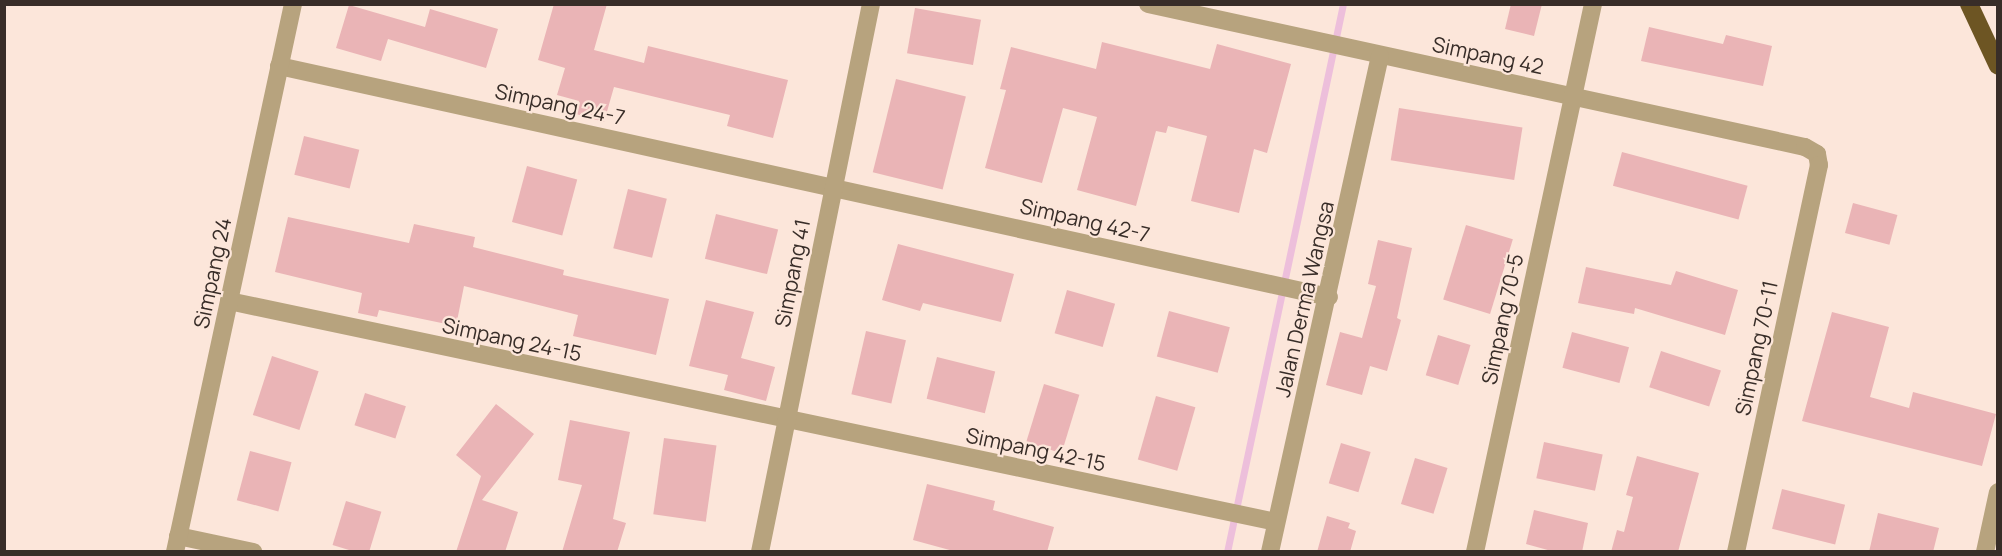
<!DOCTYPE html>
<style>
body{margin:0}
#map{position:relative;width:2002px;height:556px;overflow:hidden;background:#fce6da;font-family:Manrope,sans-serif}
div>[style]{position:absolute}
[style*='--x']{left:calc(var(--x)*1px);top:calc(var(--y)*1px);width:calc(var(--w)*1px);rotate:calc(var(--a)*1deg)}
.stream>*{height:7px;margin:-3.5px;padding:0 3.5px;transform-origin:3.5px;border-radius:3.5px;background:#edbfdb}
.building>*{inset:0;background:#eab4b6;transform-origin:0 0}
.minor>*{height:18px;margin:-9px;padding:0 9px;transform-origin:9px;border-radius:9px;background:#b7a37e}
.highway>*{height:18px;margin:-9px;padding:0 9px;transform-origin:9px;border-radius:9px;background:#6d5523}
span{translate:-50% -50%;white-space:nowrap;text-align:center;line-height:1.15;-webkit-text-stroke:4.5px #fce6da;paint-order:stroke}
.street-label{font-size:21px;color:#382d28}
.frame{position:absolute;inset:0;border:6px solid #382d28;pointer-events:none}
</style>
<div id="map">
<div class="stream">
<i style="--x:1227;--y:552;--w:560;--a:-78.05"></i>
</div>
<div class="building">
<i style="clip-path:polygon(554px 4px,607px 4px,594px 50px,644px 63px,648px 46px,788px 80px,773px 138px,727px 126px,730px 115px,614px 87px,604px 122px,576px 114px,579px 101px,557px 95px,565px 68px,538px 60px)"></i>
<i style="clip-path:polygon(1511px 4px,1542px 4px,1534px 36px,1505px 29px)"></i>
<i style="clip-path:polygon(349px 5px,425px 27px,430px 9px,498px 29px,486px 68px,388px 39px,381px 61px,336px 48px)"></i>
<i style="left:915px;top:8px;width:67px;height:46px;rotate:10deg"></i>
<i style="clip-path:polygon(1649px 27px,1723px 44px,1726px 35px,1772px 46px,1763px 86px,1641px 61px)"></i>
<i style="clip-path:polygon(1102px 42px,1210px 69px,1217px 44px,1291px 64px,1267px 153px,1254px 149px,1239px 213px,1191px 201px,1207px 136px,1168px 126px,1166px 133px,1156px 131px,1136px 206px,1077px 190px,1097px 117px,1063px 108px,1042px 183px,985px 168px,1006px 90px,1000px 89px,1011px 47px,1096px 69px)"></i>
<i style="left:896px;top:79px;width:72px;height:96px;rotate:14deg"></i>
<i style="left:1399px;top:108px;width:125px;height:53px;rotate:9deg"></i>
<i style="left:304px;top:136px;width:57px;height:40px;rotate:14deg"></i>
<i style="left:1622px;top:152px;width:130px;height:35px;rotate:15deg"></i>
<i style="left:527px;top:166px;width:52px;height:58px;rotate:15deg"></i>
<i style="left:628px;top:189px;width:40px;height:61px;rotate:14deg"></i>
<i style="left:1853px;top:203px;width:46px;height:31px;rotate:15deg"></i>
<i style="left:716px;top:214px;width:64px;height:46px;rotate:14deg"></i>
<i style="clip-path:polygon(288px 217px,409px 243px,414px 224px,475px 237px,473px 247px,564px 270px,563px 275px,669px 299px,656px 355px,573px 336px,578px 315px,464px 286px,456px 326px,379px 310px,377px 317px,358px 313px,362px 293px,275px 272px)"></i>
<i style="left:1466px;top:225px;width:49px;height:78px;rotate:17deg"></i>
<i style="clip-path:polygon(1378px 240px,1412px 248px,1397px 318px,1401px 320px,1387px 371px,1370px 366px,1362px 395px,1326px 385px,1340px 332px,1362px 338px,1376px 286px,1368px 284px)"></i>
<i style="clip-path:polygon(898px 244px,1014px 274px,1001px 322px,923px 303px,920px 311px,882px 300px)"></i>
<i style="clip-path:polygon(1586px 267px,1671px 285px,1676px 271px,1738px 290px,1725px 335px,1635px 308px,1634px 314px,1578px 303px)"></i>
<i style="left:1067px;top:290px;width:50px;height:45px;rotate:16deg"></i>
<i style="clip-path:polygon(706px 300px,754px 312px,741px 358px,775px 367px,766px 401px,724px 390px,728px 375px,689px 366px)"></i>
<i style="left:1169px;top:311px;width:63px;height:47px;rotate:15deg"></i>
<i style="clip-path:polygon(1832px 312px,1889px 327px,1870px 397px,1909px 408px,1913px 392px,1996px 414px,1982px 466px,1802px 421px)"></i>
<i style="left:866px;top:331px;width:41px;height:65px;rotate:13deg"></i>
<i style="left:1572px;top:332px;width:59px;height:37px;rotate:15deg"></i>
<i style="left:1438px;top:335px;width:34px;height:42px;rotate:17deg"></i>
<i style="left:1661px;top:351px;width:63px;height:38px;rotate:18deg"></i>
<i style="left:272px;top:356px;width:49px;height:62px;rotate:18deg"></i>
<i style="left:937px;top:357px;width:60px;height:43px;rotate:14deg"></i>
<i style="left:1044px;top:384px;width:37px;height:61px;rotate:17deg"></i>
<i style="left:365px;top:393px;width:43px;height:34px;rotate:18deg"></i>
<i style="left:1156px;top:396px;width:41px;height:66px;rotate:16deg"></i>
<i style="clip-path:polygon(496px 404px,534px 434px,482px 500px,518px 512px,505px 552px,456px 552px,481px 476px,456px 455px)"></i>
<i style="clip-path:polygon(570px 420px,630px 432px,613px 519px,626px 523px,617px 552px,562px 552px,582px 485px,558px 480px)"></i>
<i style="left:664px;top:438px;width:53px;height:77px;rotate:8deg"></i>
<i style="left:1544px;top:442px;width:60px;height:37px;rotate:12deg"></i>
<i style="left:1341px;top:443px;width:31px;height:42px;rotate:17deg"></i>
<i style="left:250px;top:451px;width:43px;height:51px;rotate:15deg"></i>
<i style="clip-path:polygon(1637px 456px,1699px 473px,1678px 552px,1611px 552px,1617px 530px,1624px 532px,1633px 497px,1626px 495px)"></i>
<i style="left:1415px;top:458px;width:34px;height:48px;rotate:17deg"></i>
<i style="clip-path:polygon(927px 484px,995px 501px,993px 510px,1054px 527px,1047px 552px,957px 552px,913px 540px)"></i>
<i style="left:1782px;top:489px;width:65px;height:41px;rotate:14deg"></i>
<i style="left:346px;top:501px;width:37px;height:46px;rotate:17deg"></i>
<i style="clip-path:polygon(1534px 510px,1588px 523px,1582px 552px,1555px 552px,1526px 544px)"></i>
<i style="clip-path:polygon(1878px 513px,1939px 528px,1933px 552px,1869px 552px)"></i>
<i style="clip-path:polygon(1327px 516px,1350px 523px,1348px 528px,1356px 531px,1350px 552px,1317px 552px)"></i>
</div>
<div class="minor">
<i style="--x:1148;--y:4;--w:672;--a:12.28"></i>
<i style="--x:1805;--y:147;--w:14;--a:30"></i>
<i style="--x:1817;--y:154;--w:11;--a:80"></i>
<i style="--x:1819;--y:165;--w:396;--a:102.1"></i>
<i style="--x:279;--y:66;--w:1075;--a:12.41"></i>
<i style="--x:229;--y:301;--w:1070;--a:11.92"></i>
<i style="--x:178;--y:536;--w:77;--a:12"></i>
<i style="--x:175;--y:552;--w:561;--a:-77.85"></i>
<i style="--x:760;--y:552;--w:559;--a:-78.55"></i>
<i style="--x:1270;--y:552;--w:508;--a:-77.5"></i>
<i style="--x:1475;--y:552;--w:561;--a:-77.85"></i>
<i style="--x:1985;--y:552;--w:61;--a:-77.8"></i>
</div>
<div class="highway">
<i style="--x:1969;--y:4;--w:68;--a:64.9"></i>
</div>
<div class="street-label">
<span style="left:1488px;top:55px;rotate:12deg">Simpang 42</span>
<span style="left:560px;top:104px;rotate:12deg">Simpang 24-7</span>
<span style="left:1085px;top:220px;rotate:13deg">Simpang 42-7</span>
<span style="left:212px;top:273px;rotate:-78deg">Simpang 24</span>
<span style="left:792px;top:273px;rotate:-79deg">Simpang 41</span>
<span style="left:1304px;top:299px;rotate:-77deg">Jalan Derma Wangsa</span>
<span style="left:1502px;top:319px;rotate:-78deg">Simpang 70-5</span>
<span style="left:512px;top:339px;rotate:12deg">Simpang 24-15</span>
<span style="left:1756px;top:348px;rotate:-78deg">Simpang 70-11</span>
<span style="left:1036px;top:449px;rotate:12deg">Simpang 42-15</span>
</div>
<div class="frame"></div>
</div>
